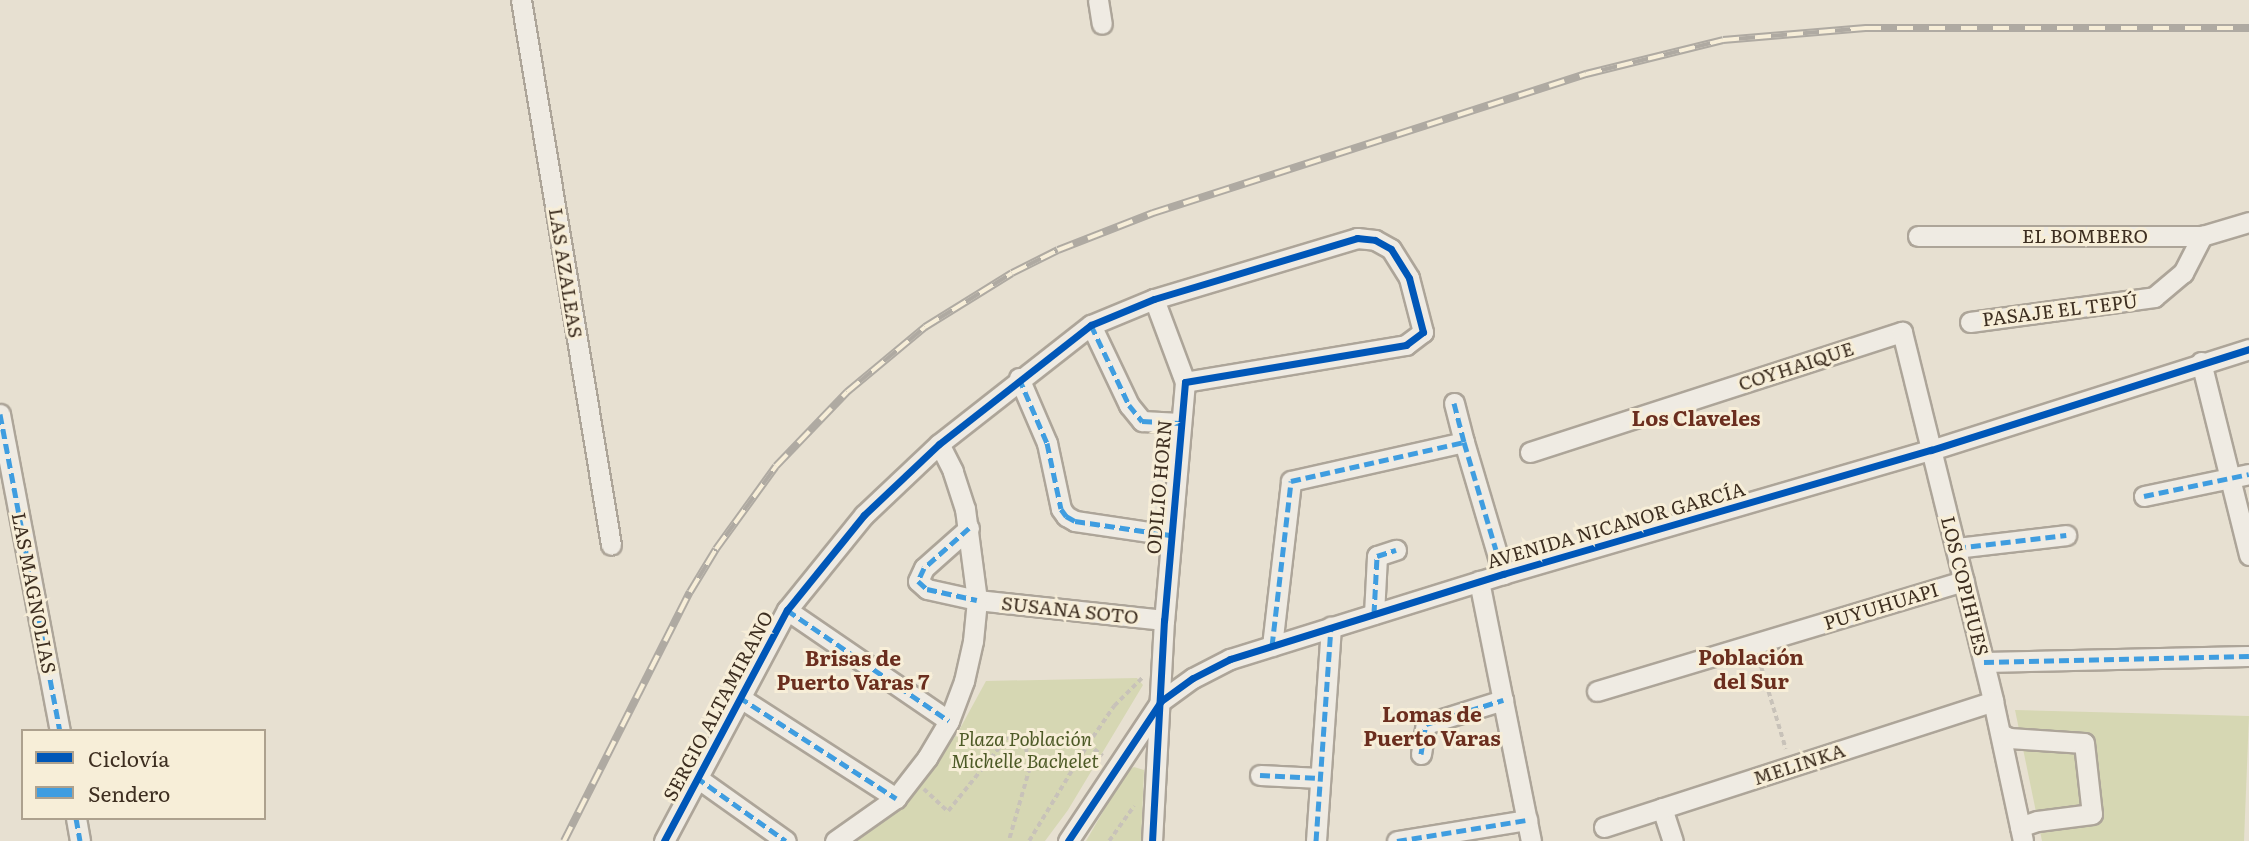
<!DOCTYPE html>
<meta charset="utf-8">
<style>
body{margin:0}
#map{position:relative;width:2249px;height:841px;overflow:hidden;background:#e7e0d1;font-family:Literata,serif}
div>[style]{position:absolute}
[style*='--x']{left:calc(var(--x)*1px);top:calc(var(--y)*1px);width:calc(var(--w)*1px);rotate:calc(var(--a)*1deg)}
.green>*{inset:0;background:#d6d7b3}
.path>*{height:3.5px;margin-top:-1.75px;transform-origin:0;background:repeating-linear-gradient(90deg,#c8c2b9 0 5px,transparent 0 8.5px)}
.roads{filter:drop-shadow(2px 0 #ada599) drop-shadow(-2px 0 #ada599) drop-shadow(0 2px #ada599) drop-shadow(0 -2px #ada599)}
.minor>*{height:19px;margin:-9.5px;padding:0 9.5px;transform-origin:9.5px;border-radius:9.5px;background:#efebe3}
.rail>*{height:8px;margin-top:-4px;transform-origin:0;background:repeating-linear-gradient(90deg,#f7eed8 0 16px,#afaaa2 0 32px);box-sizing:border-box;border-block:2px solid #afaaa2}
.quiet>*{height:5px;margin-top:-2.5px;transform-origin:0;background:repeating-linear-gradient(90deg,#3f9de0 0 10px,transparent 0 15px)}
.cycleway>*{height:7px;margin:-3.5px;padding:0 3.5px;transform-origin:3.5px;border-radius:3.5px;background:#0057b8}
span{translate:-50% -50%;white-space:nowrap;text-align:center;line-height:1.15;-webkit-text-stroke:6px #f7eed8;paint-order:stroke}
.street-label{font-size:19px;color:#3d2e20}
.park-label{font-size:19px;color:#4d5a26;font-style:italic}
.neighbourhood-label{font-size:21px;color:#6b2e1e;font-weight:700}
.legend{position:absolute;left:21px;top:729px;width:245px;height:91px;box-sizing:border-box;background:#f7eed8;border:2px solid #ada18e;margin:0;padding:9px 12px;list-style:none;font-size:21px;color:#3d2e20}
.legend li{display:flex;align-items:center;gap:14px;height:35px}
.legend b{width:35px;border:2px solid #ada18e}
</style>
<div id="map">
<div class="green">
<i style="clip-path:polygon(1137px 678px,1143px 685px,1068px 810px,1045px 841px,856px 841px,903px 805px,957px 734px,986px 681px)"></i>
<i style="clip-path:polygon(2015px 710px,2249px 716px,2244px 841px,2042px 841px)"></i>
<i style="clip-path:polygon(1134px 767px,1144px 770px,1141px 841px,1086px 841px,1126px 772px)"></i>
</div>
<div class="path">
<i style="--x:1759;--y:659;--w:94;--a:73.3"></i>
<i style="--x:1088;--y:744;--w:19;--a:39"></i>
<i style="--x:924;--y:789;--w:33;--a:43"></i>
<i style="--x:948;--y:811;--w:94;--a:-51.1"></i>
<i style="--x:1007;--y:738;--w:12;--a:5"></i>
<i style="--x:1019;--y:739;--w:11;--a:49"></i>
<i style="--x:1026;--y:747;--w:21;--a:79"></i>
<i style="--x:1030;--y:768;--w:76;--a:106"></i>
<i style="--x:1029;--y:841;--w:114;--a:-58.7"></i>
<i style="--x:1088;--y:744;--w:46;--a:-55.6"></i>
<i style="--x:1114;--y:706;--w:41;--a:-45"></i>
<i style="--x:1109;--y:841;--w:43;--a:-54.5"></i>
</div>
<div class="roads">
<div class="minor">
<i style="--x:521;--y:0;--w:552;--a:80.62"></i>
<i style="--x:1098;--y:0;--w:24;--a:81"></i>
<i style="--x:1918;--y:236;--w:284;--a:0"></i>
<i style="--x:2202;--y:236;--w:49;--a:-16.6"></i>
<i style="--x:1154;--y:299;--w:89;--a:69.5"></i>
<i style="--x:1970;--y:322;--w:186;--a:-7.7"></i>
<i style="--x:2154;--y:297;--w:38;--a:-40"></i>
<i style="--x:2183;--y:273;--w:42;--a:-62.8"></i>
<i style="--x:1091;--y:325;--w:89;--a:64.6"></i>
<i style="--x:1129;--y:405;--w:21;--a:51"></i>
<i style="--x:1142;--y:421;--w:38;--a:3"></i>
<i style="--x:2201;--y:362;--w:199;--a:76"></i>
<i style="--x:1019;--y:378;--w:71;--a:66.7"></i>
<i style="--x:1047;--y:443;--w:67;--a:78"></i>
<i style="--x:1061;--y:509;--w:9;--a:54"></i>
<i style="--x:1066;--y:516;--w:10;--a:29"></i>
<i style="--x:1075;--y:521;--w:96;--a:8.4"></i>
<i style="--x:1454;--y:403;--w:40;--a:75.6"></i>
<i style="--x:0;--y:414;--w:323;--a:79.3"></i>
<i style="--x:1530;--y:452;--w:391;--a:-17.9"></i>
<i style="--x:1902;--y:332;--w:380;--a:76.1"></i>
<i style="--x:1993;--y:701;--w:143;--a:77.9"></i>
<i style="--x:2144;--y:496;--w:107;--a:-11.8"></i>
<i style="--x:969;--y:528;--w:60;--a:138.4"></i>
<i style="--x:924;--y:568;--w:14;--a:115"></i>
<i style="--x:918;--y:581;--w:12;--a:42"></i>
<i style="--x:927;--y:589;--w:51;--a:12.4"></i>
<i style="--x:977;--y:600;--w:188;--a:6.1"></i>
<i style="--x:1956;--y:548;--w:111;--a:-6.7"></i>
<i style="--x:1479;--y:581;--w:265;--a:78.7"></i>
<i style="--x:787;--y:610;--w:196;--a:34.4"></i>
<i style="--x:1374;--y:614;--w:58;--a:-87"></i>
<i style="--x:1377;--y:556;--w:20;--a:-18"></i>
<i style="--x:1272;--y:646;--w:166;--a:-83.4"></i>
<i style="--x:1291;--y:481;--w:177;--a:-12.7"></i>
<i style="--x:1464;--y:442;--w:138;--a:73.5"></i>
<i style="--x:1984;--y:662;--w:265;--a:-1.3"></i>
<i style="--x:1597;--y:691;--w:383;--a:-16.7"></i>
<i style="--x:739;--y:697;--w:187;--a:32.8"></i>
<i style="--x:2001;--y:734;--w:9;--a:27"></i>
<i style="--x:2009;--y:738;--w:75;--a:3.8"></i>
<i style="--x:2084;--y:743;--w:71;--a:83.6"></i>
<i style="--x:2092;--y:814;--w:55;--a:172.7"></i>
<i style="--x:2037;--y:821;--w:18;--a:161"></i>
<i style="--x:1421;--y:754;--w:30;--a:-81"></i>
<i style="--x:1426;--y:724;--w:81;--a:-17.3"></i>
<i style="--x:1260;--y:775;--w:60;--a:2.9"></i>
<i style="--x:696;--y:777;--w:110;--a:35.4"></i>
<i style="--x:1662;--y:808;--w:35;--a:72"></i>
<i style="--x:76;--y:818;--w:23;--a:80"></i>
<i style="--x:1604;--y:827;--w:409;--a:-17.9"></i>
<i style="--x:664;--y:841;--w:262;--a:-62"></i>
<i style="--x:787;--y:610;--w:122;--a:-51"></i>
<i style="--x:864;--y:515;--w:103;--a:-43.4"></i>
<i style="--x:939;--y:444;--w:193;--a:-38.1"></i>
<i style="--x:1091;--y:325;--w:68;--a:-22.4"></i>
<i style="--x:1154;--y:299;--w:212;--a:-16.7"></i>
<i style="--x:1357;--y:238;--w:18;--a:6"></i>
<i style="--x:1375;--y:240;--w:18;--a:29"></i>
<i style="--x:1391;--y:249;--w:34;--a:58"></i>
<i style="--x:1409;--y:278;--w:56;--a:75.5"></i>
<i style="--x:1423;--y:332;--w:21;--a:143"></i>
<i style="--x:1406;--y:345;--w:224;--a:170.5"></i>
<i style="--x:1185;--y:382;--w:239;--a:95"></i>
<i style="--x:1164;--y:620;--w:221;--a:93.1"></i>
<i style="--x:835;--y:841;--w:75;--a:-35.2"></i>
<i style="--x:896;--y:798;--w:51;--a:-52.2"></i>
<i style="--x:927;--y:758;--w:43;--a:-59.3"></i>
<i style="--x:949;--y:721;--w:43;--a:-69.4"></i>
<i style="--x:964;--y:681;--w:41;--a:-77.3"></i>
<i style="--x:973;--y:641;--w:41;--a:-84.4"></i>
<i style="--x:977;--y:600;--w:92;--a:-97.5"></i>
<i style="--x:965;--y:509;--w:40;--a:-108"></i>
<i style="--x:953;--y:471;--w:30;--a:-117"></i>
<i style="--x:1068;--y:841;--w:168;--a:-56.4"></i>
<i style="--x:1161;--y:701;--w:39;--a:-36"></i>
<i style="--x:1193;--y:678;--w:42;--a:-27.2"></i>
<i style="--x:1230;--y:659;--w:286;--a:-17.3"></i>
<i style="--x:1503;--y:574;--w:446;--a:-16.2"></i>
<i style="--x:1931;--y:450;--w:334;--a:-17.6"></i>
<i style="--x:1316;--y:841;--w:215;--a:-86"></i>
<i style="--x:1397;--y:841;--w:132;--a:-9.2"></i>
</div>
</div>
<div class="rail">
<i style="--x:564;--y:841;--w:279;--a:-63.2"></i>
<i style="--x:690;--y:592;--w:50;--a:-58.8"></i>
<i style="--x:716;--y:549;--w:102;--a:-54.1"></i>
<i style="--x:776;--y:466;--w:103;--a:-46.2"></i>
<i style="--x:847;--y:392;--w:102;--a:-39.8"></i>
<i style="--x:925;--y:327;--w:102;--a:-31.8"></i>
<i style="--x:1012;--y:273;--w:51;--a:-26.6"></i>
<i style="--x:1058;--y:250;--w:102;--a:-21.3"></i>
<i style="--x:1153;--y:213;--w:455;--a:-17.8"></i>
<i style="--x:1586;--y:74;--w:141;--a:-13.9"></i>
<i style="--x:1723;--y:40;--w:143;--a:-4.8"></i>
<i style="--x:1865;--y:28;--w:384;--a:0"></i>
</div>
<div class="quiet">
<i style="--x:1091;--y:325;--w:89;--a:64.6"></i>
<i style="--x:1129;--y:405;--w:21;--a:51"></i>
<i style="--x:1142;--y:421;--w:38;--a:3"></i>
<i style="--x:1019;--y:378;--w:71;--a:66.7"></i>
<i style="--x:1047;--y:443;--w:67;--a:78"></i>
<i style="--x:1061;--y:509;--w:9;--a:54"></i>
<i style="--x:1066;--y:516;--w:10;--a:29"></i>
<i style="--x:1075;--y:521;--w:96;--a:8.4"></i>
<i style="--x:1454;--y:403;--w:40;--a:75.6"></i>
<i style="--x:0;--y:414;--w:323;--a:79.3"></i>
<i style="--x:2144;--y:496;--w:107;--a:-11.8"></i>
<i style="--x:969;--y:528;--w:60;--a:138.4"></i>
<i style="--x:924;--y:568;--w:14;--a:115"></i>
<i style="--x:918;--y:581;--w:12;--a:42"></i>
<i style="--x:927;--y:589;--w:51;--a:12.4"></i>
<i style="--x:1956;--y:548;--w:111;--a:-6.7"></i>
<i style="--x:787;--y:610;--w:196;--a:34.4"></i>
<i style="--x:1374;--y:614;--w:58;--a:-87"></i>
<i style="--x:1377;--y:556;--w:20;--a:-18"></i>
<i style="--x:1272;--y:646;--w:166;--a:-83.4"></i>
<i style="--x:1291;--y:481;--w:177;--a:-12.7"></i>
<i style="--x:1464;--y:442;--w:138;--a:73.5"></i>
<i style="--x:1984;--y:662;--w:265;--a:-1.3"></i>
<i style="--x:739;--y:697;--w:187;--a:32.8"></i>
<i style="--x:1421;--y:754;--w:30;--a:-81"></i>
<i style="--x:1426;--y:724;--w:81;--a:-17.3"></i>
<i style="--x:1260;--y:775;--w:60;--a:2.9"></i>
<i style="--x:696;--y:777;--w:110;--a:35.4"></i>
<i style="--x:76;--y:818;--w:23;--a:80"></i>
<i style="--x:1316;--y:841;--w:215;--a:-86"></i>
<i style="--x:1397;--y:841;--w:132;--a:-9.2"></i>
</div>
<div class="cycleway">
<i style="--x:664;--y:841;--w:262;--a:-62"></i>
<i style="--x:787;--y:610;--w:122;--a:-51"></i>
<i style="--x:864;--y:515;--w:103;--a:-43.4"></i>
<i style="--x:939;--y:444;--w:193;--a:-38.1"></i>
<i style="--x:1091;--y:325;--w:68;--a:-22.4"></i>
<i style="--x:1154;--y:299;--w:212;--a:-16.7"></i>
<i style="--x:1357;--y:238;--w:18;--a:6"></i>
<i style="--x:1375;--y:240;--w:18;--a:29"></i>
<i style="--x:1391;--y:249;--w:34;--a:58"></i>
<i style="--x:1409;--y:278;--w:56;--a:75.5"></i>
<i style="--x:1423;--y:332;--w:21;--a:143"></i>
<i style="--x:1406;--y:345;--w:224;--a:170.5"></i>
<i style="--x:1185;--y:382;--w:239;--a:95"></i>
<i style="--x:1164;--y:620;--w:221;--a:93.1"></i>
<i style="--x:1068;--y:841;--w:168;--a:-56.4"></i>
<i style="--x:1161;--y:701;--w:39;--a:-36"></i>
<i style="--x:1193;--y:678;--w:42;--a:-27.2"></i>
<i style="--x:1230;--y:659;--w:286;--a:-17.3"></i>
<i style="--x:1503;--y:574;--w:446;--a:-16.2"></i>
<i style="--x:1931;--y:450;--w:334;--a:-17.6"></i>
</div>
<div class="street-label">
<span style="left:2085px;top:236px">EL BOMBERO</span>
<span style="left:566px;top:273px;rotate:81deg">LAS AZALEAS</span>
<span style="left:2060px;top:310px;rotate:-7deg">PASAJE EL TEPÚ</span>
<span style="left:1796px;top:366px;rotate:-18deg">COYHAIQUE</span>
<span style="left:1159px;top:487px;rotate:-85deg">ODILIO HORN</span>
<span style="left:1616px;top:525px;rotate:-16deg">AVENIDA NICANOR GARCÍA</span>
<span style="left:1965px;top:586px;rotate:76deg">LOS COPIHUES</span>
<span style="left:34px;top:593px;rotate:79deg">LAS MAGNOLIAS</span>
<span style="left:1881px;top:606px;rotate:-17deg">PUYUHUAPI</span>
<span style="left:1070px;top:610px;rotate:6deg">SUSANA SOTO</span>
<span style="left:718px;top:706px;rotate:-62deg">SERGIO ALTAMIRANO</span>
<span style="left:1799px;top:764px;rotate:-18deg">MELINKA</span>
</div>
<div class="park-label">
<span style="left:1025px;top:750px">Plaza Población<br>Michelle Bachelet</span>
</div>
<div class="neighbourhood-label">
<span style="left:1696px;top:417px">Los Claveles</span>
<span style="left:1751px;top:668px">Población<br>del Sur</span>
<span style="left:853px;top:669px">Brisas de<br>Puerto Varas 7</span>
<span style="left:1432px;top:725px">Lomas de<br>Puerto Varas</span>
</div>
<ul class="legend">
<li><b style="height:9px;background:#0057b8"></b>Ciclovía</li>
<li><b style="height:9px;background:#3f9de0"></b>Sendero</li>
</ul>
</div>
